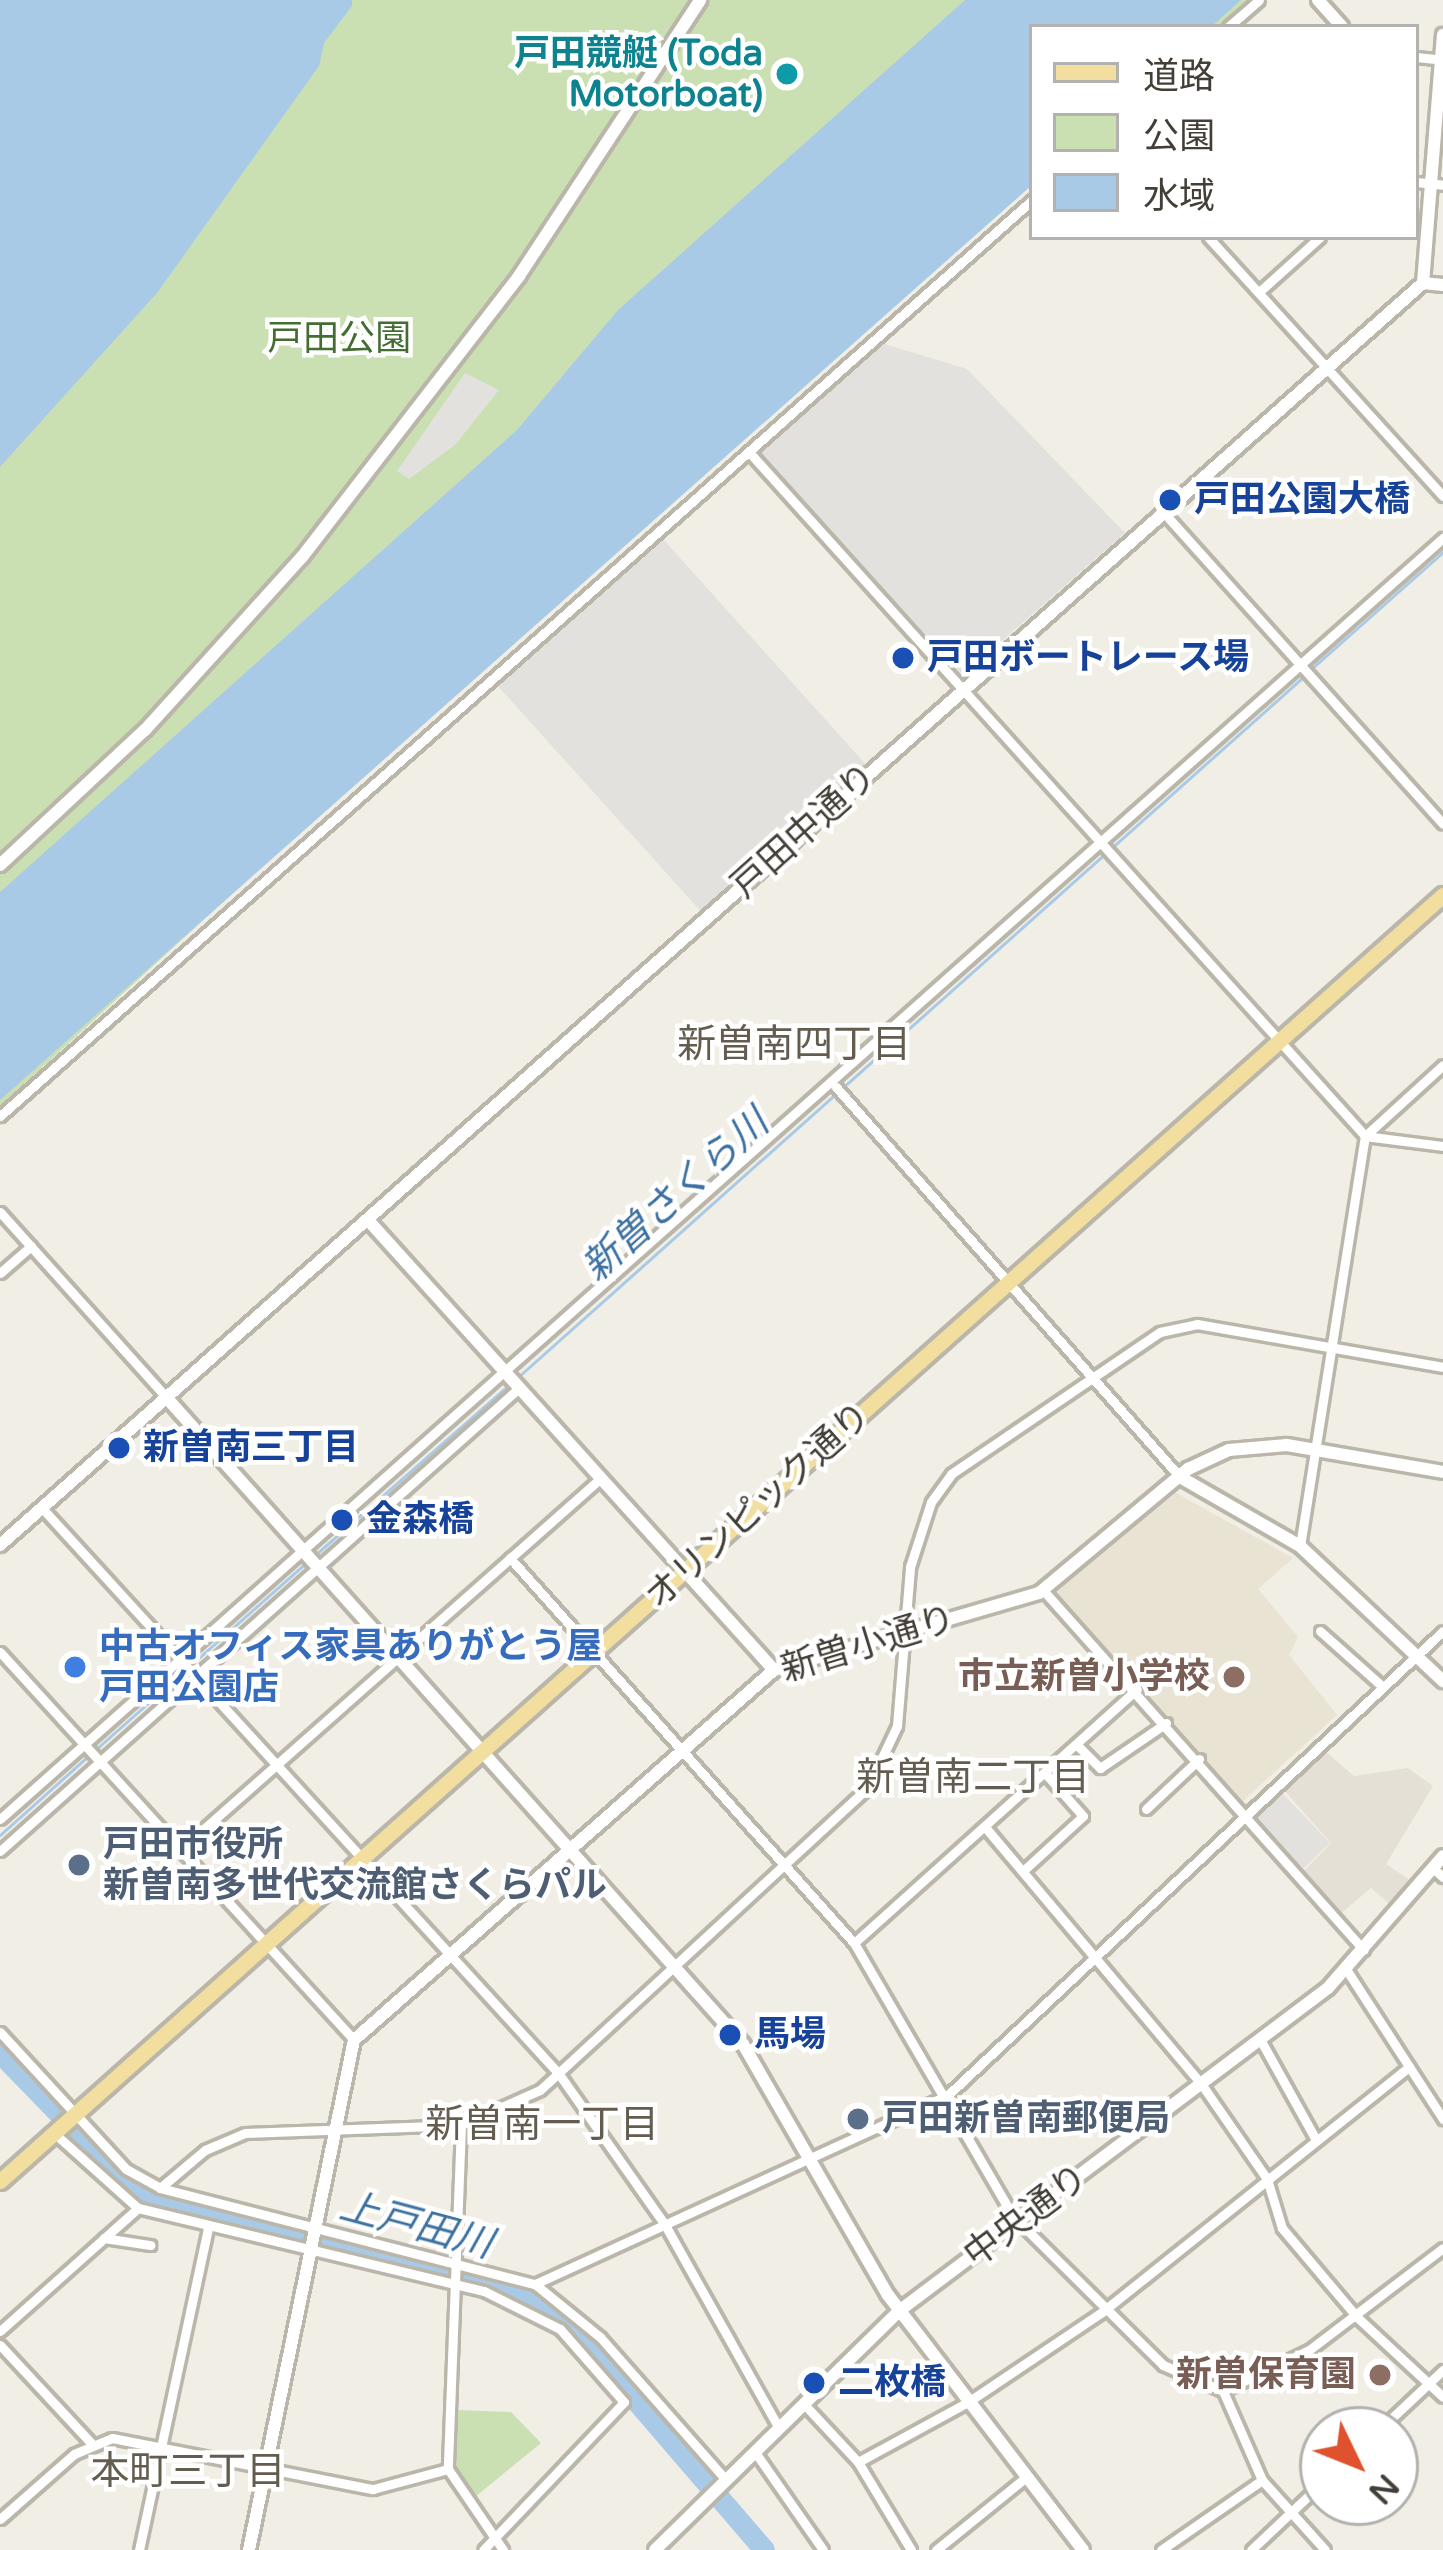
<!DOCTYPE html>
<meta charset="utf-8">
<style>
body{margin:0}
#map{position:relative;width:1443px;height:2550px;overflow:hidden;background:#f1eee6;font-family:"Varela Round","Noto Sans JP",sans-serif}
div>[style]{position:absolute}
[style*='--x']{left:calc(var(--x)*1px);top:calc(var(--y)*1px);width:calc(var(--w)*1px);rotate:calc(var(--a)*1deg)}
.residential>*{inset:0;background:#e4e0d5}
.education>*{inset:0;background:#e8e3d2}
.green>*{inset:0;background:#cae0b3}
.parking>*{inset:0;background:#e2e1de;transform-origin:0 0}
.water>*{inset:0;background:#a9cae7}
.stream>*{height:3px;margin:-1.5px;padding:0 1.5px;transform-origin:1.5px;border-radius:1.5px;background:#a9cae7}
.river>*{height:21px;margin:-10.5px;padding:0 10.5px;transform-origin:10.5px;border-radius:10.5px;background:#a9cae7}
.roads{filter:drop-shadow(3px 0 #bbb6aa) drop-shadow(-3px 0 #bbb6aa) drop-shadow(0 3px #bbb6aa) drop-shadow(0 -3px #bbb6aa)}
.minor>*{height:9px;margin:-4.5px;padding:0 4.5px;transform-origin:4.5px;border-radius:4.5px;background:#fff}
.tertiary>*{height:12px;margin:-6px;padding:0 6px;transform-origin:6px;border-radius:6px;background:#fff}
.primary>*{height:15px;margin:-7.5px;padding:0 7.5px;transform-origin:7.5px;border-radius:7.5px;background:#f2de9e}
.dots>*{width:33px;height:33px;translate:-50% -50%;box-sizing:border-box;border:6px solid #fff;border-radius:50%}
span{translate:-50% -50%;white-space:nowrap;text-align:center;line-height:1.15;-webkit-text-stroke:9px #fff;paint-order:stroke}
.culture-label{font-size:36px;color:#0d838f;font-weight:700}
.right{translate:-100% -50%;text-align:right}
.park-label{font-size:36px;color:#446d31}
.transit-label{font-size:36px;color:#164399;font-weight:700}
.left{translate:0 -50%;text-align:left}
.street-label{font-size:36px;color:#433e36}
.shop-label{font-size:36px;color:#366cbe;font-weight:700}
.education-label{font-size:36px;color:#785e54;font-weight:700}
.service-label{font-size:36px;color:#4e5e75;font-weight:700}
.neighbourhood-label{font-size:39px;color:#645d4f}
.water-label{font-size:39px;color:#3d71a1;font-style:italic}
.legend{position:absolute;left:1029px;top:24px;width:390px;height:216px;box-sizing:border-box;background:#fff;border:3px solid #b4b2af;margin:0;padding:15px 21px;list-style:none;font-size:36px;color:#433e36}
.legend li{display:flex;align-items:center;gap:24px;height:60px}
.legend b{width:60px;border:3px solid #b4b2af}
.north{position:absolute;left:1299px;top:2406px;width:120px;height:120px;box-sizing:border-box;background:#fff;border:3px solid #b4b2af;border-radius:50%;rotate:133deg;font-size:33px;font-weight:700;line-height:48px;text-align:center;color:#433e36}
.north::after{content:'';display:block;margin:auto;width:42px;height:54px;background:#e0522e;clip-path:polygon(50% 0,100% 100%,50% 72%,0 100%)}
</style>
<div id="map">
<div class="residential">
<i style="clip-path:polygon(1324px 1750px,1354px 1776px,1408px 1768px,1433px 1786px,1386px 1864px,1411px 1881px,1391px 1905px,1371px 1888px,1338px 1916px,1302px 1873px,1331px 1843px,1283px 1789px)"></i>
</div>
<div class="education">
<i style="clip-path:polygon(1176px 1493px,1293px 1558px,1258px 1589px,1298px 1637px,1289px 1655px,1337px 1715px,1243px 1801px,1053px 1590px)"></i>
</div>
<div class="green">
<i style="clip-path:polygon(168px 0,1253px 0,1217px 27px,1032px 27px,915px 270px,0 1106px,0 192px)"></i>
<i style="clip-path:polygon(456px 2410px,511px 2412px,541px 2443px,475px 2497px,455px 2466px)"></i>
</div>
<div class="parking">
<i style="clip-path:polygon(878px 342px,967px 369px,1125px 533px,963px 675px,757px 451px)"></i>
<i style="clip-path:polygon(465px 373px,499px 390px,455px 445px,409px 479px,397px 471px)"></i>
<i style="left:662px;top:538px;width:305px;height:221px;rotate:48deg"></i>
<i style="left:1280px;top:1791px;width:72px;height:37px;rotate:46deg"></i>
</div>
<div class="water">
<i style="clip-path:polygon(0 0,352px 0,352px 6px,324px 43px,319px 66px,157px 293px,0 467px)"></i>
<i style="clip-path:polygon(965px 0,1241px 0,1211px 27px,1032px 27px,1032px 185px,0 1100px,0 892px,517px 430px,618px 310px)"></i>
</div>
<div class="stream">
<i style="--x:1310;--y:670;--w:178;--a:-41.6"></i>
<i style="--x:518;--y:1377;--w:1052;--a:-41.72"></i>
<i style="--x:315;--y:1555;--w:261;--a:-41.3"></i>
<i style="--x:95;--y:1750;--w:285;--a:-41.6"></i>
<i style="--x:0;--y:1835;--w:118;--a:-41.9"></i>
</div>
<div class="river">
<i style="--x:0;--y:2053;--w:194;--a:45.8"></i>
<i style="--x:135;--y:2192;--w:366;--a:13.9"></i>
<i style="--x:490;--y:2280;--w:49;--a:22.9"></i>
<i style="--x:535;--y:2299;--w:42;--a:35.2"></i>
<i style="--x:569;--y:2323;--w:299;--a:49.3"></i>
</div>
<div class="roads">
<div class="minor">
<i style="--x:1228;--y:27;--w:41;--a:-41.1"></i>
<i style="--x:1416;--y:57;--w:27;--a:6"></i>
<i style="--x:1416;--y:182;--w:27;--a:6"></i>
<i style="--x:1208;--y:237;--w:350;--a:47.8"></i>
<i style="--x:1259;--y:292;--w:82;--a:-42"></i>
<i style="--x:749;--y:452;--w:920;--a:47.99"></i>
<i style="--x:1365;--y:1136;--w:79;--a:7.3"></i>
<i style="--x:1165;--y:514;--w:416;--a:48.1"></i>
<i style="--x:836;--y:1087;--w:520;--a:48.59"></i>
<i style="--x:0;--y:1116;--w:1380;--a:-41.59"></i>
<i style="--x:0;--y:1212;--w:249;--a:48.1"></i>
<i style="--x:0;--y:1273;--w:41;--a:-41.1"></i>
<i style="--x:42;--y:1508;--w:767;--a:47.59"></i>
<i style="--x:559;--y:2074;--w:184;--a:54.9"></i>
<i style="--x:665;--y:2225;--w:233;--a:60.7"></i>
<i style="--x:1300;--y:1546;--w:415;--a:-81"></i>
<i style="--x:1365;--y:1136;--w:105;--a:-42.3"></i>
<i style="--x:510;--y:1558;--w:516;--a:48.22"></i>
<i style="--x:854;--y:1943;--w:315;--a:59.8"></i>
<i style="--x:1012;--y:2215;--w:213;--a:44.8"></i>
<i style="--x:1163;--y:2365;--w:65;--a:23.4"></i>
<i style="--x:1223;--y:2391;--w:95;--a:-25.5"></i>
<i style="--x:1309;--y:2350;--w:168;--a:-37.3"></i>
<i style="--x:1043;--y:1590;--w:482;--a:48.3"></i>
<i style="--x:1320;--y:1631;--w:84;--a:41.6"></i>
<i style="--x:0;--y:1652;--w:525;--a:47.62"></i>
<i style="--x:1077;--y:1745;--w:33;--a:45"></i>
<i style="--x:1100;--y:1768;--w:80;--a:-34.3"></i>
<i style="--x:1146;--y:1809;--w:73;--a:-43.3"></i>
<i style="--x:0;--y:1819;--w:1930;--a:-41.6"></i>
<i style="--x:985;--y:1827;--w:337;--a:49.9"></i>
<i style="--x:1202;--y:2085;--w:114;--a:55.3"></i>
<i style="--x:1267;--y:2179;--w:51;--a:73"></i>
<i style="--x:1282;--y:2228;--w:116;--a:49.9"></i>
<i style="--x:1357;--y:2317;--w:117;--a:42.9"></i>
<i style="--x:181;--y:1849;--w:560;--a:-41.46"></i>
<i style="--x:0;--y:1851;--w:696;--a:-41.74"></i>
<i style="--x:1434;--y:1869;--w:12;--a:42"></i>
<i style="--x:1024;--y:1870;--w:80;--a:-42.5"></i>
<i style="--x:1083;--y:1816;--w:57;--a:-131.5"></i>
<i style="--x:854;--y:1943;--w:380;--a:-41.9"></i>
<i style="--x:1346;--y:1969;--w:179;--a:57.1"></i>
<i style="--x:0;--y:2032;--w:186;--a:47.4"></i>
<i style="--x:126;--y:2169;--w:39;--a:29"></i>
<i style="--x:160;--y:2188;--w:387;--a:14.4"></i>
<i style="--x:535;--y:2284;--w:84;--a:39.2"></i>
<i style="--x:600;--y:2337;--w:191;--a:48.6"></i>
<i style="--x:1261;--y:2041;--w:113;--a:60.9"></i>
<i style="--x:461;--y:2125;--w:344;--a:92.2"></i>
<i style="--x:448;--y:2469;--w:98;--a:55.8"></i>
<i style="--x:54;--y:2133;--w:113;--a:41.8"></i>
<i style="--x:138;--y:2208;--w:356;--a:13.5"></i>
<i style="--x:484;--y:2291;--w:85;--a:26.6"></i>
<i style="--x:560;--y:2329;--w:97;--a:48.8"></i>
<i style="--x:624;--y:2402;--w:204;--a:133.6"></i>
<i style="--x:160;--y:2188;--w:59;--a:-40.2"></i>
<i style="--x:205;--y:2150;--w:43;--a:-23"></i>
<i style="--x:245;--y:2133;--w:216;--a:-2.1"></i>
<i style="--x:461;--y:2125;--w:86;--a:-23.9"></i>
<i style="--x:540;--y:2090;--w:447;--a:-42.7"></i>
<i style="--x:868;--y:1787;--w:68;--a:-64.6"></i>
<i style="--x:897;--y:1726;--w:160;--a:-85.3"></i>
<i style="--x:910;--y:1567;--w:68;--a:-72.1"></i>
<i style="--x:931;--y:1502;--w:34;--a:-54"></i>
<i style="--x:951;--y:1474;--w:253;--a:-34.2"></i>
<i style="--x:1160;--y:1332;--w:38;--a:-12"></i>
<i style="--x:1197;--y:1324;--w:250;--a:9.9"></i>
<i style="--x:104;--y:2238;--w:47;--a:8.7"></i>
<i style="--x:535;--y:2284;--w:454;--a:-24.6"></i>
<i style="--x:948;--y:2095;--w:678;--a:-43.15"></i>
<i style="--x:0;--y:2331;--w:185;--a:-41.7"></i>
<i style="--x:0;--y:2345;--w:135;--a:47.1"></i>
<i style="--x:1223;--y:2391;--w:97;--a:66.3"></i>
<i style="--x:1262;--y:2480;--w:94;--a:48"></i>
<i style="--x:803;--y:2403;--w:81;--a:47"></i>
<i style="--x:858;--y:2462;--w:103;--a:58.9"></i>
<i style="--x:1379;--y:2430;--w:88;--a:-43.2"></i>
<i style="--x:755;--y:2452;--w:119;--a:55.2"></i>
<i style="--x:858;--y:2462;--w:125;--a:-28.6"></i>
<i style="--x:968;--y:2402;--w:161;--a:-33.9"></i>
<i style="--x:1102;--y:2312;--w:393;--a:-38.6"></i>
<i style="--x:0;--y:2519;--w:98;--a:-41.3"></i>
<i style="--x:74;--y:2454;--w:41;--a:-22.8"></i>
<i style="--x:112;--y:2438;--w:266;--a:11.1"></i>
<i style="--x:373;--y:2489;--w:78;--a:-14.9"></i>
<i style="--x:139;--y:2550;--w:328;--a:-77.9"></i>
<i style="--x:936;--y:2550;--w:116;--a:-39"></i>
<i style="--x:1161;--y:2550;--w:123;--a:-34.7"></i>
<i style="--x:1251;--y:2550;--w:99;--a:-43.4"></i>
</div>
<div class="tertiary">
<i style="--x:1318;--y:0;--w:36;--a:48"></i>
<i style="--x:1423;--y:283;--w:20;--a:6"></i>
<i style="--x:0;--y:865;--w:198;--a:-43"></i>
<i style="--x:145;--y:730;--w:234;--a:-47.8"></i>
<i style="--x:302;--y:557;--w:355;--a:-52.3"></i>
<i style="--x:519;--y:276;--w:330;--a:-56.7"></i>
<i style="--x:368;--y:1220;--w:606;--a:47.94"></i>
<i style="--x:166;--y:1397;--w:867;--a:48.27"></i>
<i style="--x:743;--y:2044;--w:290;--a:60"></i>
<i style="--x:888;--y:2295;--w:321;--a:52.6"></i>
<i style="--x:1180;--y:1477;--w:138;--a:29.9"></i>
<i style="--x:1300;--y:1546;--w:197;--a:43.4"></i>
<i style="--x:0;--y:1545;--w:1902;--a:-41.57"></i>
<i style="--x:1423;--y:283;--w:249;--a:-85.4"></i>
<i style="--x:249;--y:2550;--w:521;--a:-78.37"></i>
<i style="--x:354;--y:2040;--w:560;--a:-41.38"></i>
<i style="--x:774;--y:1670;--w:276;--a:-16.2"></i>
<i style="--x:1039;--y:1593;--w:194;--a:-39.8"></i>
<i style="--x:1188;--y:1469;--w:45;--a:-24.9"></i>
<i style="--x:1229;--y:1450;--w:58;--a:-4.9"></i>
<i style="--x:1287;--y:1445;--w:158;--a:9.8"></i>
<i style="--x:655;--y:2550;--w:342;--a:-44.4"></i>
<i style="--x:899;--y:2311;--w:537;--a:-36.98"></i>
<i style="--x:1328;--y:1988;--w:175;--a:-48.9"></i>
</div>
<div class="primary">
<i style="--x:0;--y:2181;--w:1933;--a:-41.71"></i>
</div>
</div>
<div class="dots">
<i style="left:787px;top:74px;background:#0f9aa8"></i>
<i style="left:1170px;top:500px;background:#1a4fb4"></i>
<i style="left:903px;top:658px;background:#1a4fb4"></i>
<i style="left:119px;top:1448px;background:#1a4fb4"></i>
<i style="left:342px;top:1520px;background:#1a4fb4"></i>
<i style="left:75px;top:1667px;background:#3f7fe0"></i>
<i style="left:1234px;top:1677px;background:#8d6e63"></i>
<i style="left:79px;top:1865px;background:#5c6f8a"></i>
<i style="left:730px;top:2035px;background:#1a4fb4"></i>
<i style="left:858px;top:2119px;background:#5c6f8a"></i>
<i style="left:1380px;top:2375px;background:#8d6e63"></i>
<i style="left:814px;top:2383px;background:#1a4fb4"></i>
</div>
<div class="culture-label">
<span class="right" style="left:763px;top:74px">戸田競艇 (Toda<br>Motorboat)</span>
</div>
<div class="park-label">
<span style="left:339px;top:339px">戸田公園</span>
</div>
<div class="transit-label">
<span class="left" style="left:1194px;top:500px">戸田公園大橋</span>
<span class="left" style="left:927px;top:658px">戸田ボートレース場</span>
<span class="left" style="left:143px;top:1448px">新曽南三丁目</span>
<span class="left" style="left:366px;top:1520px">金森橋</span>
<span class="left" style="left:754px;top:2035px">馬場</span>
<span class="left" style="left:838px;top:2383px">二枚橋</span>
</div>
<div class="street-label">
<span style="left:804px;top:831px;rotate:-42deg">戸田中通り</span>
<span style="left:758px;top:1506px;rotate:-42deg">オリンピック通り</span>
<span style="left:868px;top:1644px;rotate:-17deg">新曽小通り</span>
<span style="left:1026px;top:2216px;rotate:-37deg">中央通り</span>
</div>
<div class="shop-label">
<span class="left" style="left:99px;top:1667px">中古オフィス家具ありがとう屋<br>戸田公園店</span>
</div>
<div class="education-label">
<span class="right" style="left:1210px;top:1677px">市立新曽小学校</span>
<span class="right" style="left:1356px;top:2375px">新曽保育園</span>
</div>
<div class="service-label">
<span class="left" style="left:103px;top:1865px">戸田市役所<br>新曽南多世代交流館さくらパル</span>
<span class="left" style="left:882px;top:2119px">戸田新曽南郵便局</span>
</div>
<div class="neighbourhood-label">
<span style="left:794px;top:1045px">新曽南四丁目</span>
<span style="left:973px;top:1778px">新曽南二丁目</span>
<span style="left:542px;top:2125px">新曽南一丁目</span>
<span style="left:188px;top:2472px">本町三丁目</span>
</div>
<div class="water-label">
<span style="left:676px;top:1196px;rotate:-42deg">新曽さくら川</span>
<span style="left:416px;top:2226px;rotate:15deg">上戸田川</span>
</div>
<ul class="legend">
<li><b style="height:15px;background:#f2de9e"></b>道路</li>
<li><b style="height:33px;background:#cae0b3"></b>公園</li>
<li><b style="height:33px;background:#a9cae7"></b>水域</li>
</ul>
<div class="north">N</div>
</div>
